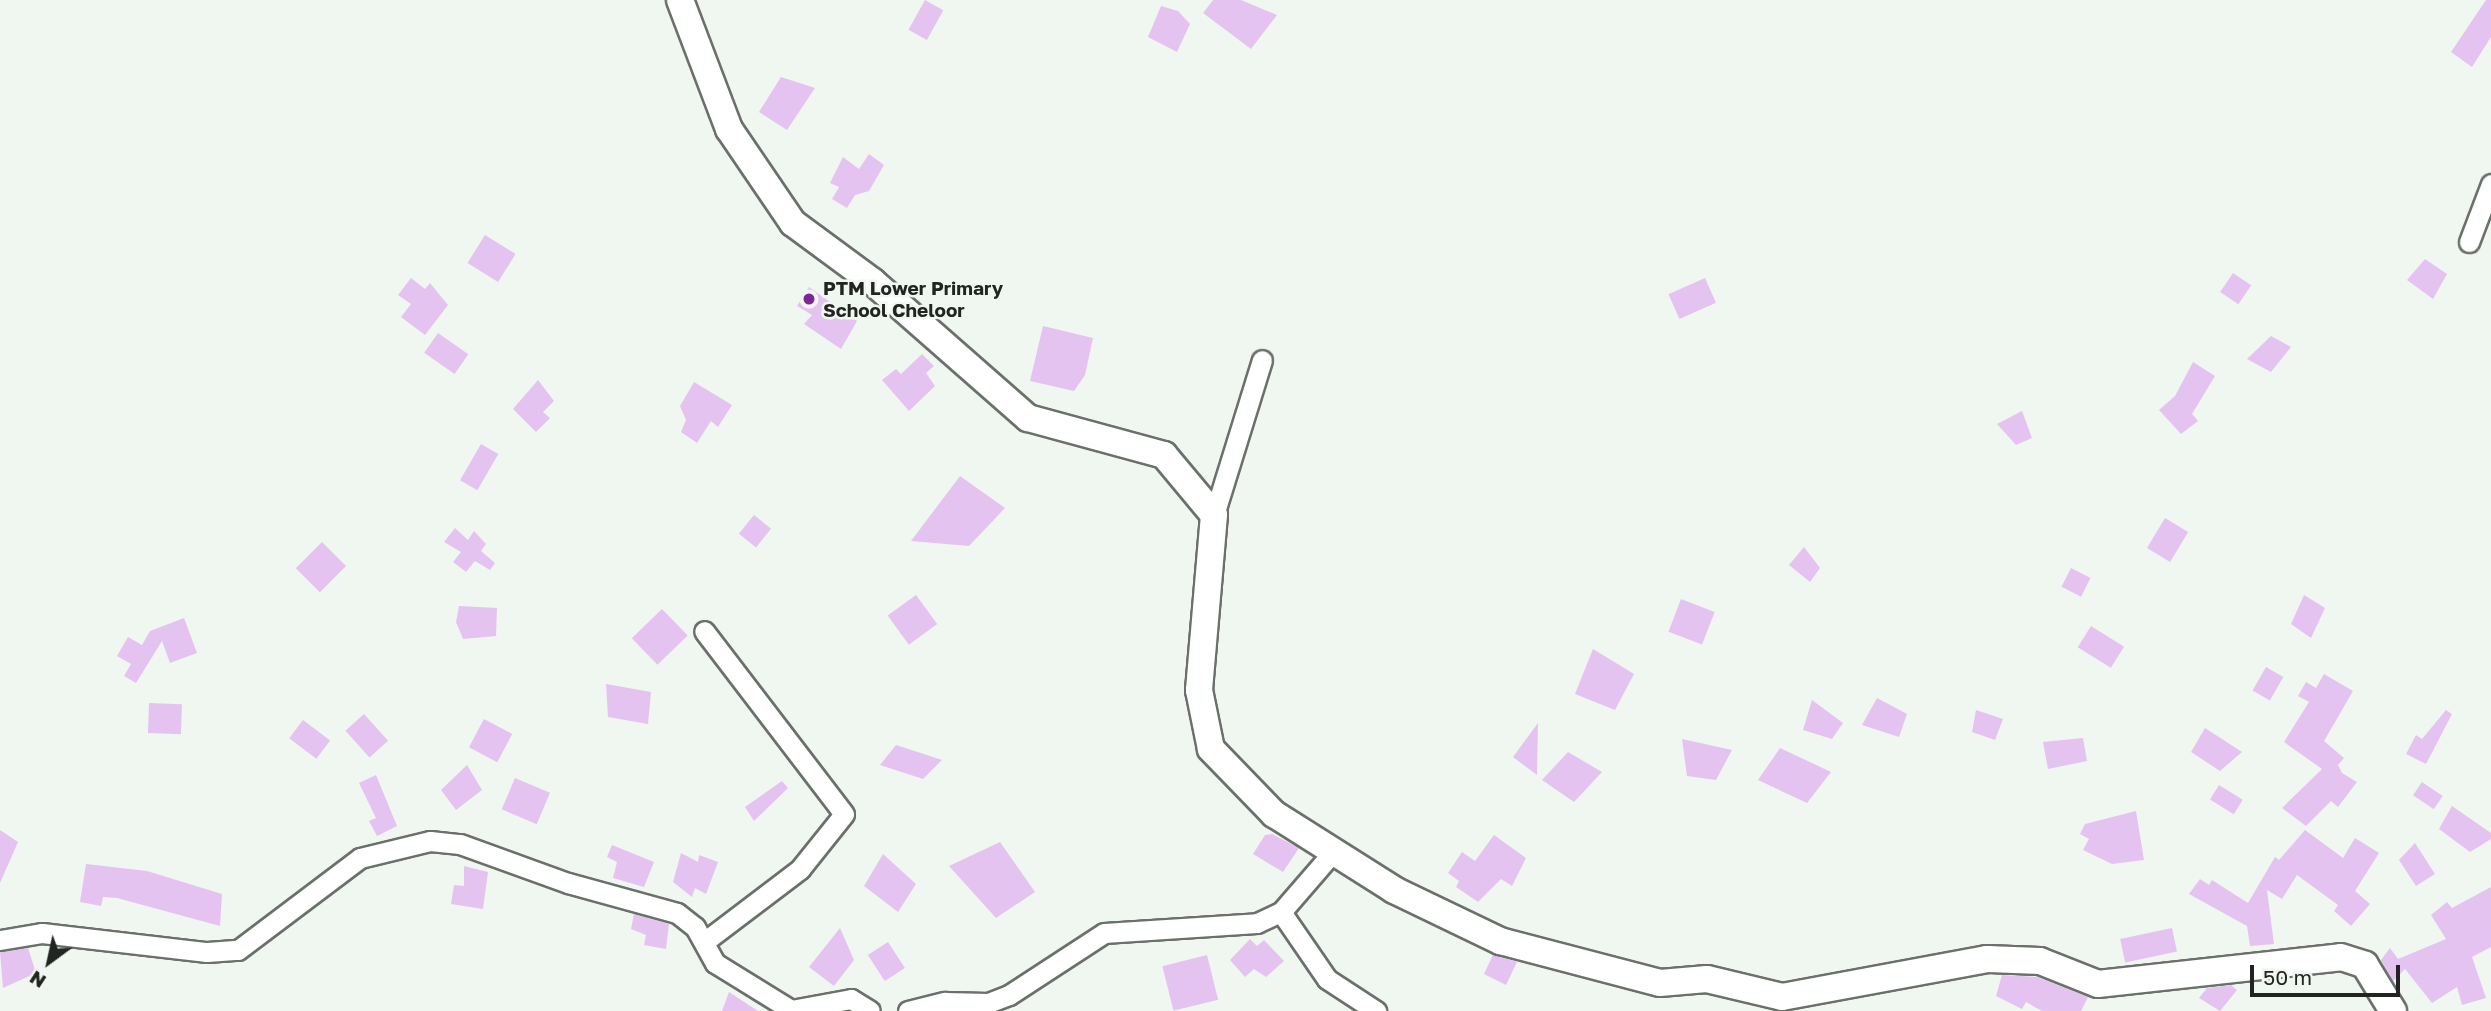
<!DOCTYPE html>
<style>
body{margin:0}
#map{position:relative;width:2491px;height:1011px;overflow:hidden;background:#f0f6f0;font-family:"Golos Text",sans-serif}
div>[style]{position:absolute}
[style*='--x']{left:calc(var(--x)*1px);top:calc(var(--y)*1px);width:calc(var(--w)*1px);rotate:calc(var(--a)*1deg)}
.building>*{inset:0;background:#e5c3f1;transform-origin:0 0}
.roads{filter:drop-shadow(2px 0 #6a706a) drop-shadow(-2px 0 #6a706a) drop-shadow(0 2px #6a706a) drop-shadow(0 -2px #6a706a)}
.minor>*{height:19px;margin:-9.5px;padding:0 9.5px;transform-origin:9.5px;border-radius:9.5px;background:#fff}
.secondary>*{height:26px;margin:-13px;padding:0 13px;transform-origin:13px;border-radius:13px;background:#fff}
.dots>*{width:19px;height:19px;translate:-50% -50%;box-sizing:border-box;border:4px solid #f0f6f0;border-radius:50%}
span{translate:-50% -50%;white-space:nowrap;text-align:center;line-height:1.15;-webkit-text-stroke:5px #f0f6f0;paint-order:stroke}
.poi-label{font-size:19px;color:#222422;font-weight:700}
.left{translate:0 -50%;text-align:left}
.north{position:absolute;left:14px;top:927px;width:70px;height:70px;-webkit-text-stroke:5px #f0f6f0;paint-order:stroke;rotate:213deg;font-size:19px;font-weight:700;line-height:28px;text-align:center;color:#222422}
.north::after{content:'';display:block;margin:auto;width:24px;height:32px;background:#222422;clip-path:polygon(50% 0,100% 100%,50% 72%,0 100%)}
.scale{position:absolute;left:2250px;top:965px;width:150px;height:32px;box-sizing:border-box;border:4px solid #222422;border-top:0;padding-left:9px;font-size:21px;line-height:24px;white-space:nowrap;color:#222422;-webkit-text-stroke:5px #f0f6f0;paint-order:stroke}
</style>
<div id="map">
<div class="building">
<i style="left:925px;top:0;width:21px;height:34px;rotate:29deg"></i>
<i style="clip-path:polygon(1213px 0,1241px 0,1277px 15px,1251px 49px,1203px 13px)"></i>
<i style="clip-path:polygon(2486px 0,2491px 0,2491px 37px,2472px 67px,2451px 52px)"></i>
<i style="clip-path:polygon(1161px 6px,1178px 11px,1190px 24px,1177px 52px,1148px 37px)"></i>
<i style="clip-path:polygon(781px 77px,815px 88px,787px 130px,759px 112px)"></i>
<i style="clip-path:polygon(869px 154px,884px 165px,869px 191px,855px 195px,847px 208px,832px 199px,839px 187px,830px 183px,843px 157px,859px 169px)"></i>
<i style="left:485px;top:235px;width:36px;height:33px;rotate:32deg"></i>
<i style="clip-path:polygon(2425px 259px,2447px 274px,2433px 299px,2407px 280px)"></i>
<i style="left:2233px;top:273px;width:22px;height:23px;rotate:34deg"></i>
<i style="clip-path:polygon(411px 278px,425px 289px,430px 283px,448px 305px,425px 335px,401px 317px,411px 304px,398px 295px)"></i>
<i style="left:1705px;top:278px;width:27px;height:40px;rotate:66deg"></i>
<i style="clip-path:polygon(809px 287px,857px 321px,841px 349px,804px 324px,812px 315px,797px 306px)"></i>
<i style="clip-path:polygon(1043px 326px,1093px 338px,1085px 375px,1074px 391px,1030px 381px)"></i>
<i style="left:438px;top:333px;width:37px;height:24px;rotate:35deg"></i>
<i style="clip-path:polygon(2271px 336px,2291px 347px,2271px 372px,2247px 359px)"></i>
<i style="clip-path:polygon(922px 354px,934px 366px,926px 373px,935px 386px,909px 411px,882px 380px,896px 369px,901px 374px)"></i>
<i style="clip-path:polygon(2193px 362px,2215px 376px,2192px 414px,2198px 421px,2181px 434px,2159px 410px,2175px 396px)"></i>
<i style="clip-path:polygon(538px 380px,554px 401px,543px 412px,550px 418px,536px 432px,513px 409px)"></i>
<i style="clip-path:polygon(694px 382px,732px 405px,718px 427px,711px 421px,697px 443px,681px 432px,686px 420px,680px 406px)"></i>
<i style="clip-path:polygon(2022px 411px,2032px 438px,2016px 445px,1997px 424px)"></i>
<i style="left:481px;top:444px;width:20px;height:42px;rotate:30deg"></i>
<i style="clip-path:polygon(960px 476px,1005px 508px,969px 546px,911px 541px)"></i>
<i style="left:754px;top:515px;width:22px;height:24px;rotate:39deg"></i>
<i style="left:2165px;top:518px;width:27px;height:35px;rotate:31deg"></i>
<i style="clip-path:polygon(455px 528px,468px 540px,474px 531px,486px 544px,481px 551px,495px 563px,490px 570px,475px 561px,466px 572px,453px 562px,461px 552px,444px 542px)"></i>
<i style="left:322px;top:542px;width:34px;height:37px;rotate:45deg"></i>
<i style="clip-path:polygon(1804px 547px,1820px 568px,1810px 582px,1789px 565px)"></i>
<i style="left:2071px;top:568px;width:22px;height:21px;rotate:27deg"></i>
<i style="left:916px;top:595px;width:36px;height:35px;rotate:54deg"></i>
<i style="clip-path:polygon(2304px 595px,2325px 608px,2311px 638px,2291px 624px)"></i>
<i style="left:1681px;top:599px;width:36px;height:35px;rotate:21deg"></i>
<i style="clip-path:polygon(459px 606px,497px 608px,496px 636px,463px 639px,456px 622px)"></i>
<i style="left:662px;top:609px;width:37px;height:42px;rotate:46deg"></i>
<i style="clip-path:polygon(184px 618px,197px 653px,170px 663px,162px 641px,136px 683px,124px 676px,131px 664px,117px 656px,128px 637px,142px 645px,150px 631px)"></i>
<i style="left:2091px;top:626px;width:39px;height:25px;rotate:32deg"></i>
<i style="clip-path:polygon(1593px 649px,1634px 674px,1615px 710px,1575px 694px)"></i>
<i style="left:2266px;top:667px;width:20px;height:27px;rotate:30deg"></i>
<i style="clip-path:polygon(2324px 674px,2353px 691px,2324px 741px,2344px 758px,2338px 765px,2342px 773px,2357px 782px,2338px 807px,2331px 801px,2306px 826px,2282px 808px,2322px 769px,2284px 742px,2309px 702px,2298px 696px,2306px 682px,2316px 688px)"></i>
<i style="clip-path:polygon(606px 684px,651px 692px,648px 724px,608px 717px)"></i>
<i style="clip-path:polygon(1877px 698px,1907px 714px,1899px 737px,1862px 725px)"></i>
<i style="clip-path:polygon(1812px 700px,1843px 723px,1832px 739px,1803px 730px)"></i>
<i style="left:149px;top:703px;width:33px;height:30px;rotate:2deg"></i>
<i style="clip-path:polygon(1976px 710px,2003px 719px,1995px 740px,1972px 732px)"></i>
<i style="clip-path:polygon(2446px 710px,2452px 714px,2426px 764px,2406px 754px,2416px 735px,2422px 739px)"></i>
<i style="left:364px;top:714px;width:36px;height:25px;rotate:48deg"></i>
<i style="left:484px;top:719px;width:32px;height:32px;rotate:28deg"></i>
<i style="left:303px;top:720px;width:34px;height:23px;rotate:37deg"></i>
<i style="clip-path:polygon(1538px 723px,1537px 775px,1513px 757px)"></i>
<i style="clip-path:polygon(2205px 728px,2242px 752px,2220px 771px,2191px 752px)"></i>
<i style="clip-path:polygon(2083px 738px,2087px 761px,2048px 769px,2043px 742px)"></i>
<i style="clip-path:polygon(1682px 739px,1732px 750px,1716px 780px,1687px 776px)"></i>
<i style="clip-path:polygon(896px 745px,942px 760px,923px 779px,880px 765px)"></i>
<i style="clip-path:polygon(1780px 748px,1831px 772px,1807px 803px,1758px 780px)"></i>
<i style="clip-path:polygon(1568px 752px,1602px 772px,1574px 802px,1542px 780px)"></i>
<i style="clip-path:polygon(467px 765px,482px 790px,456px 810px,441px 790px)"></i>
<i style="clip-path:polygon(376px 775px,397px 826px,377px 836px,369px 821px,376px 818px,359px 783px)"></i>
<i style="left:515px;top:778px;width:38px;height:34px;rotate:23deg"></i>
<i style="clip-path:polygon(782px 781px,788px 788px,754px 821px,745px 807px)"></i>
<i style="left:2422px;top:782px;width:25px;height:16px;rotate:34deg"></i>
<i style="left:2219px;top:785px;width:28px;height:17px;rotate:32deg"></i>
<i style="clip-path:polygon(2452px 806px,2491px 833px,2491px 839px,2470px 852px,2439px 829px)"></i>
<i style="clip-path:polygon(2136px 811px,2144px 860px,2112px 864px,2083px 850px,2089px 839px,2080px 834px,2085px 824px)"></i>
<i style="clip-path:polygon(0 830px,18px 842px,0 883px)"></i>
<i style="clip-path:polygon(2305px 830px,2343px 858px,2355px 838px,2379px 853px,2355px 891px,2370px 904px,2351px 926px,2334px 911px,2338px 905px,2297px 875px,2282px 899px,2267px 890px,2274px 944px,2250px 946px,2247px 926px,2189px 894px,2200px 879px,2209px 885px,2212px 880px,2248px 903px,2275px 857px,2279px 860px)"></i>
<i style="clip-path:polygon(1272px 834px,1299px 848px,1283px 872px,1253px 854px,1265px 835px)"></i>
<i style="clip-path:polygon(1494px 835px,1526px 858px,1512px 886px,1501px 879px,1478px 902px,1456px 887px,1459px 881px,1448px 873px,1462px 852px,1475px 861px)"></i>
<i style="clip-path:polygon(1000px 842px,1035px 892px,996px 918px,949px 866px)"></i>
<i style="clip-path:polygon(2415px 843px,2435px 874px,2416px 886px,2399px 860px)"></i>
<i style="clip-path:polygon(612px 845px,654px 862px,644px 887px,613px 878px,617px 862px,607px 857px)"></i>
<i style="clip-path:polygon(681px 853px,698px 862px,699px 855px,718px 862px,706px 894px,695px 888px,692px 897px,673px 882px)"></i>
<i style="clip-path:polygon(883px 854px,916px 884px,898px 912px,864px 886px)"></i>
<i style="clip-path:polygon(86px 864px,147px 871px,222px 894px,220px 926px,117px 898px,103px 897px,101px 906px,80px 902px)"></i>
<i style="clip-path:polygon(464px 866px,488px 872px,483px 909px,451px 904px,454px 885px,464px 886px)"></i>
<i style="clip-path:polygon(2491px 887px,2491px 947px,2472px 957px,2486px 998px,2462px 1005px,2457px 987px,2432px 1003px,2405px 969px,2393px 981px,2381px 960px,2390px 948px,2398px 959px,2446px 939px,2431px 915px,2447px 902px,2452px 908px)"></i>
<i style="clip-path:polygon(634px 914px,669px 924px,666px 949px,644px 945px,646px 935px,631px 929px)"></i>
<i style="clip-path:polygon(840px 928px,854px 960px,834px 986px,809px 967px)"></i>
<i style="left:2172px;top:928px;width:24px;height:53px;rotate:78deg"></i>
<i style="clip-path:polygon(1250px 939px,1257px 946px,1264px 940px,1284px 961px,1266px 977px,1254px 969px,1245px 977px,1230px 960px)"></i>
<i style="left:888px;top:942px;width:31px;height:24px;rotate:57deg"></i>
<i style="clip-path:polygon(28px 948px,36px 973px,3px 988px,0 952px)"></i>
<i style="left:1207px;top:955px;width:46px;height:46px;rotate:76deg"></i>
<i style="clip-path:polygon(1493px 955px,1517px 962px,1506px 985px,1484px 974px)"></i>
<i style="clip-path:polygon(2002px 975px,2037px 977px,2088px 997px,2081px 1011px,2042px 1011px,2026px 1002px,2022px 1009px,1996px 996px)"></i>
<i style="clip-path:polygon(2231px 985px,2237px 990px,2220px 1011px,2199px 998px,2207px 988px)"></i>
<i style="clip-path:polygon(729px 992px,758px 1011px,722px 1011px)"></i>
</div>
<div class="roads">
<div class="minor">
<i style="--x:2469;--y:242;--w:62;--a:-69.2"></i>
<i style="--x:1214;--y:515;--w:162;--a:-72.8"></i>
<i style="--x:1281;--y:912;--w:81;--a:55.5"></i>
<i style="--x:1327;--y:979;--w:59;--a:33.1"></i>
<i style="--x:0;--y:940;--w:43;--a:-9.5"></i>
<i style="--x:42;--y:933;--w:166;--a:6.6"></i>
<i style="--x:207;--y:952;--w:31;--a:-4"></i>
<i style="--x:238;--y:950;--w:153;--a:-37"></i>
<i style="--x:360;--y:858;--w:72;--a:-13.7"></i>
<i style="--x:430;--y:841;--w:30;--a:6"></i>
<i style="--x:460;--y:844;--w:115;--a:19.9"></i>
<i style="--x:568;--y:883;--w:113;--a:15.4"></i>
<i style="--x:677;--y:913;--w:23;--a:38"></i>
<i style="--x:695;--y:927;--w:41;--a:60.9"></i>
<i style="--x:715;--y:963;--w:89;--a:31.7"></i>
<i style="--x:791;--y:1010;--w:61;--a:-10.4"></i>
<i style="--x:851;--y:999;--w:22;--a:32"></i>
<i style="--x:704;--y:942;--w:121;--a:-37.2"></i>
<i style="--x:800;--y:869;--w:70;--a:-51.3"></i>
<i style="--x:844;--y:814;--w:230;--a:-127.4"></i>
<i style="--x:908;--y:1011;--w:38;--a:-14"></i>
<i style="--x:945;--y:1002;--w:43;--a:1.3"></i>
<i style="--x:988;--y:1003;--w:22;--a:-21"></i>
<i style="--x:1009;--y:995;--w:113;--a:-33.1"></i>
<i style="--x:1104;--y:933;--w:153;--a:-3.7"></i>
<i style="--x:1257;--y:923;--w:26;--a:-25"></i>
<i style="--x:1281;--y:912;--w:79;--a:-49.1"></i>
</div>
<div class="secondary">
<i style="--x:680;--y:0;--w:138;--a:69.2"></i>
<i style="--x:729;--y:129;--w:114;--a:55.8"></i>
<i style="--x:793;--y:223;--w:99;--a:36.4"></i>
<i style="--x:873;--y:282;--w:206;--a:41.3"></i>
<i style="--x:1028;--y:418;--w:141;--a:15.2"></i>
<i style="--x:1164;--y:455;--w:78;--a:50.2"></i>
<i style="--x:1214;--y:515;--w:176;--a:94.9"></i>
<i style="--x:1199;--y:690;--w:60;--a:78.5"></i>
<i style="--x:1211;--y:749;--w:91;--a:45.9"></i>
<i style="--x:1274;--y:814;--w:142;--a:32.3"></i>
<i style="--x:1394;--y:890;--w:118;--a:25.7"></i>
<i style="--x:1500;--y:941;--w:165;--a:14.7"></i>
<i style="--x:1660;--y:983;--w:47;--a:-4.9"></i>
<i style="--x:1707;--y:979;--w:77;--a:13.5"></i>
<i style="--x:1782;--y:997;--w:208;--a:-10.5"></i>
<i style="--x:1987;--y:959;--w:53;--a:2.2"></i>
<i style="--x:2040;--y:961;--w:62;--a:21.6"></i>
<i style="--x:2098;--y:984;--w:244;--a:-6.3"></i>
<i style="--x:2341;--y:957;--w:25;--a:18"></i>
<i style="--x:2365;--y:965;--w:54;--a:58.7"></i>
</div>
</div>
<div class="dots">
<i style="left:809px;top:299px;background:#7d2796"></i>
</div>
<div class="poi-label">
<span class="left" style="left:823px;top:299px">PTM Lower Primary<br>School Cheloor</span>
</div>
<div class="north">N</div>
<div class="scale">50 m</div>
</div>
